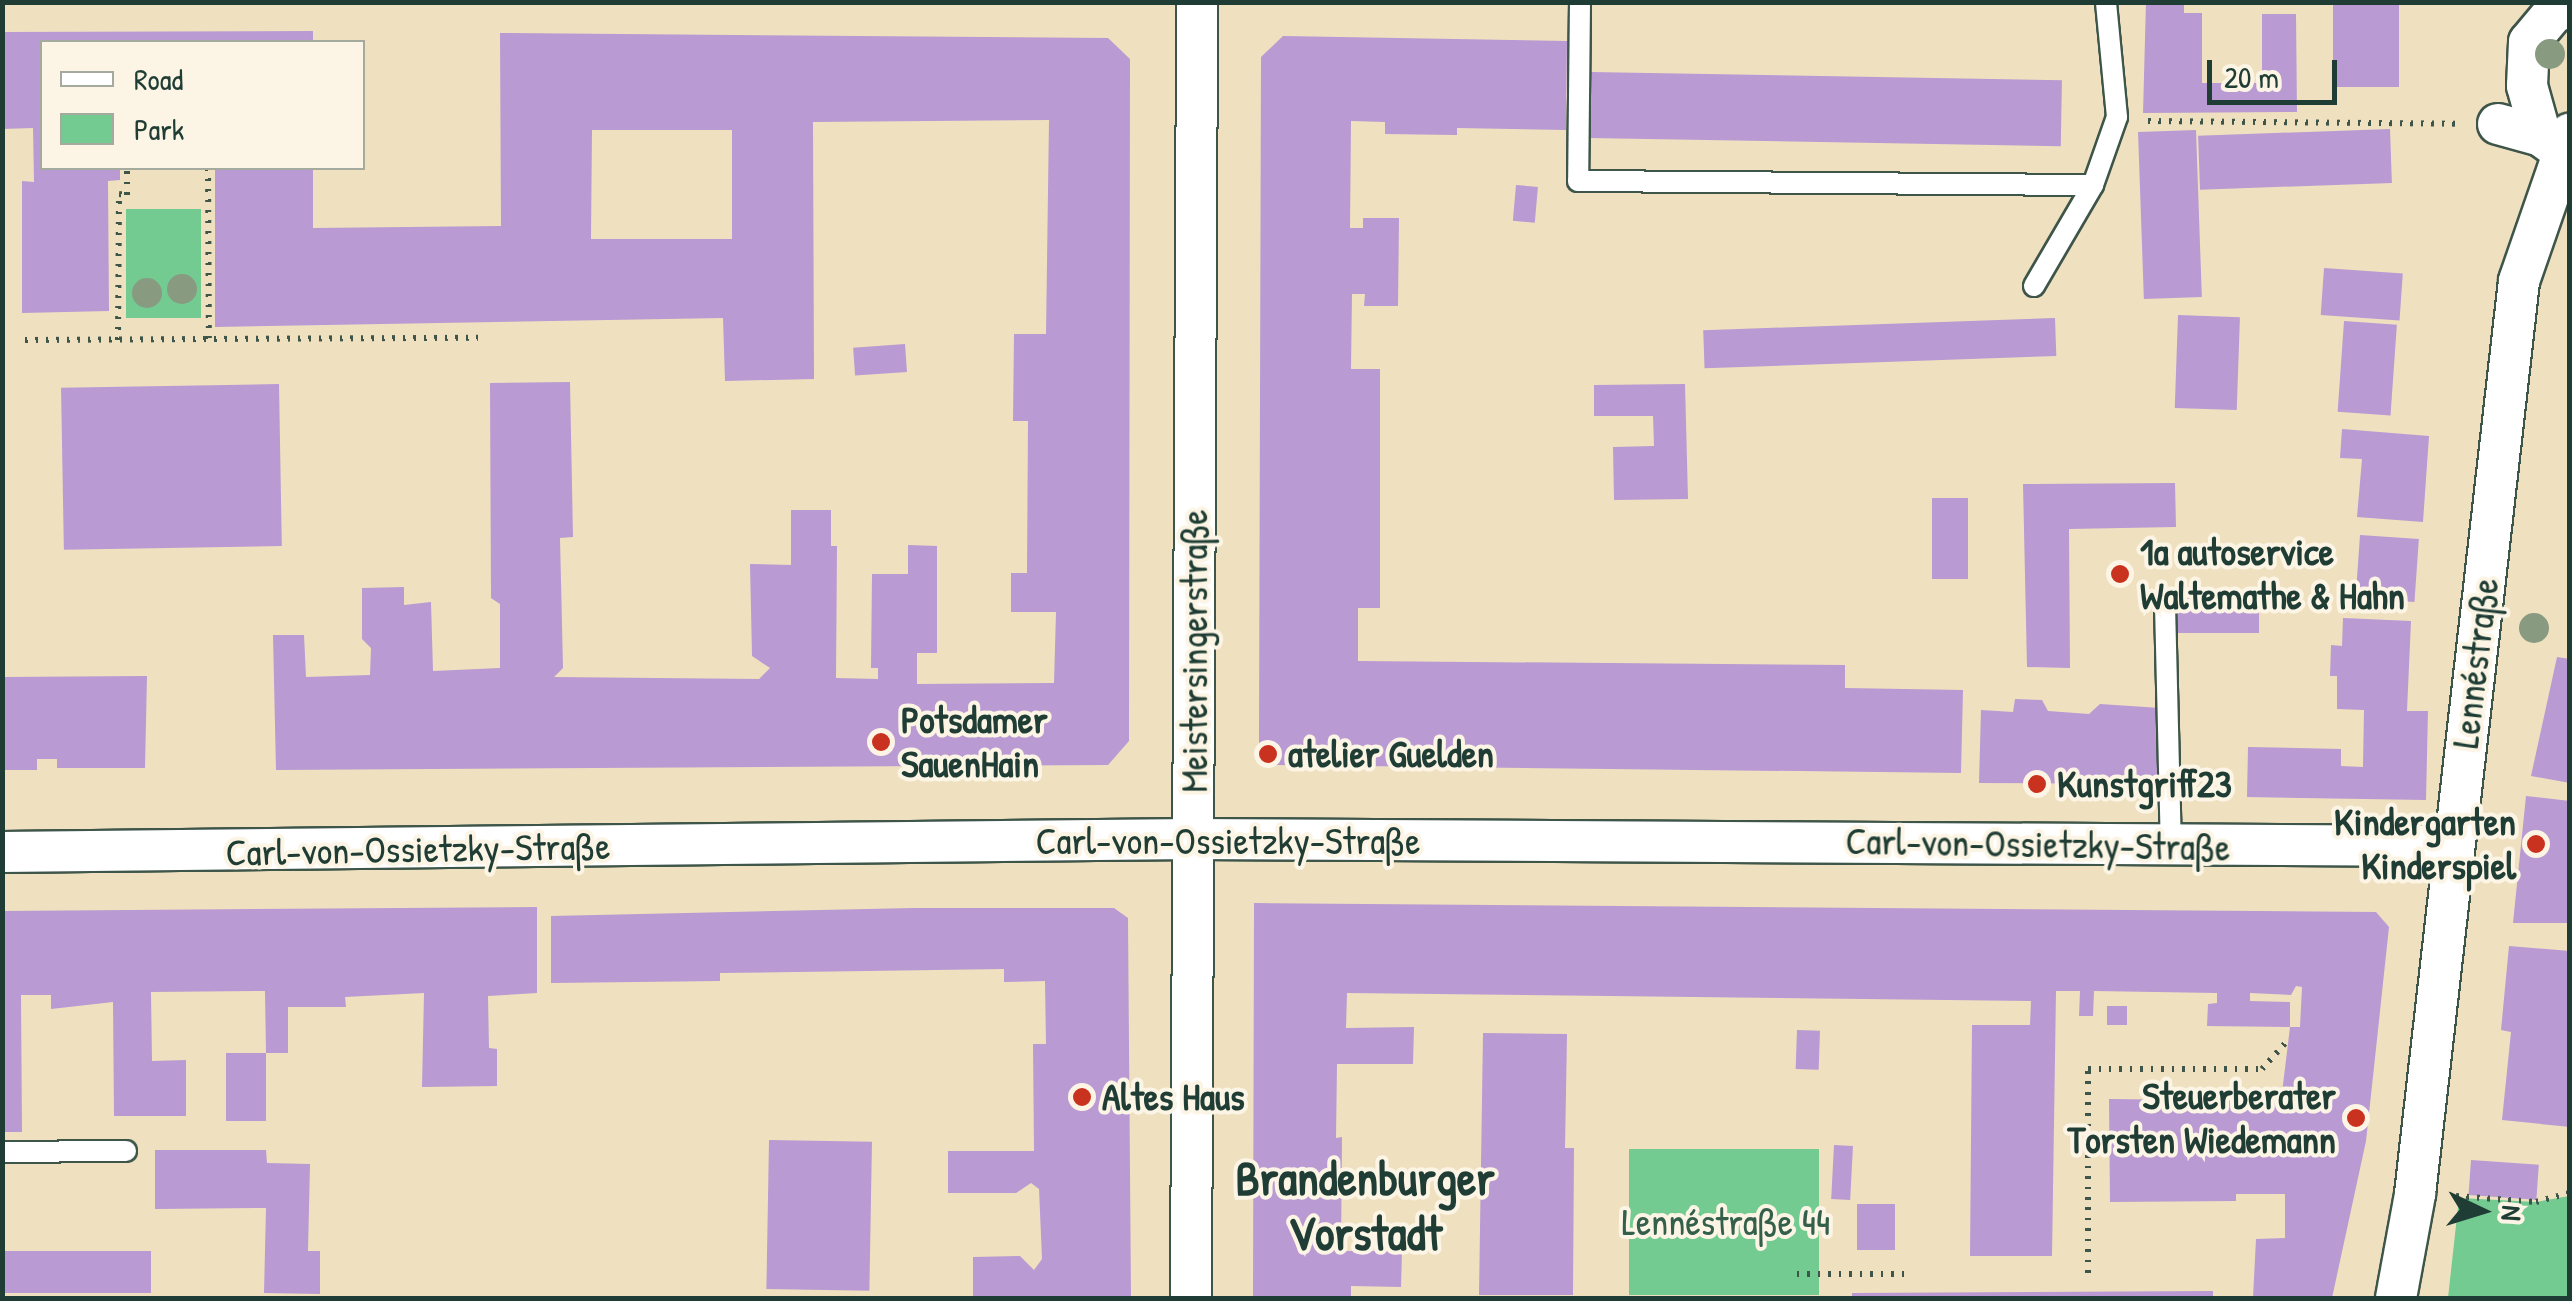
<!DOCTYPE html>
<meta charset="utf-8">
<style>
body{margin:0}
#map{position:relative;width:2572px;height:1301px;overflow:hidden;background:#efe0c0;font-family:"Patrick Hand",sans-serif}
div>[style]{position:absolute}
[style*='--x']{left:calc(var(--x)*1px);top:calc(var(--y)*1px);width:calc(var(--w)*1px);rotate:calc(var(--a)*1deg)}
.green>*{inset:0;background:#73cb91;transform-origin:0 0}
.building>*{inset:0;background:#b99ad2;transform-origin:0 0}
.path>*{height:6px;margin-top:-3px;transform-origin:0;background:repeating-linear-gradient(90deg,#3e5549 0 2.5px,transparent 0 10.5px)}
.roads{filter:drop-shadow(2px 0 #3e5549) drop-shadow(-2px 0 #3e5549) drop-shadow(0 2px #3e5549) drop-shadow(0 -2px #3e5549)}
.lane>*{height:20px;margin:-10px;padding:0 10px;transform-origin:10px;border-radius:10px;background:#fff}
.street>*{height:40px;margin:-20px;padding:0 20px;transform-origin:20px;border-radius:20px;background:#fff}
.trees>*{width:30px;height:30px;margin:-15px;border-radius:50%;background:#889a80}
.dots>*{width:28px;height:28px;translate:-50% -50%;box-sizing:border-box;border:5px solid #fcf5e5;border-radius:50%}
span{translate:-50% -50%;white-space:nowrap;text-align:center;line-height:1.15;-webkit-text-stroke:8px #fcf5e5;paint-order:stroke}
.poi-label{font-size:38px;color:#1f3d34;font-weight:700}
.left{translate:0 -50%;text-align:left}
.right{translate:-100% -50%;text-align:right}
.street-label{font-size:38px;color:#1f3d34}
.park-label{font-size:38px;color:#34604b}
.district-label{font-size:48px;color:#1f3d34;font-weight:700}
.frame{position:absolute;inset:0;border:5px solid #1f3d34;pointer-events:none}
.legend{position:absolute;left:40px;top:40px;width:325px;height:130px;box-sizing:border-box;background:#fcf5e5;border:2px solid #a4ab9e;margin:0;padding:12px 18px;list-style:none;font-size:30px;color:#1f3d34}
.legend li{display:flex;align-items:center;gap:20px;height:50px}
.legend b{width:50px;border:2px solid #a4ab9e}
.north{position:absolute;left:2432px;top:1161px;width:100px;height:100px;-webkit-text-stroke:8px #fcf5e5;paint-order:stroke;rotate:94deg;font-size:28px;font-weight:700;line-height:40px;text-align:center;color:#1f3d34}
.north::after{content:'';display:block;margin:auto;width:35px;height:45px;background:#1f3d34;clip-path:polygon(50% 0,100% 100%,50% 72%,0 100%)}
.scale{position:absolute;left:2207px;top:60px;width:130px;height:45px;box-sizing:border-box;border:5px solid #1f3d34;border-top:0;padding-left:12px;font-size:30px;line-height:35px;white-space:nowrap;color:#1f3d34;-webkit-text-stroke:8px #fcf5e5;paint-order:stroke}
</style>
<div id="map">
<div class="green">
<i style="left:201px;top:209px;width:109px;height:75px;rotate:90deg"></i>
<i style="left:1629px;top:1149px;width:190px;height:146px"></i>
<i style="clip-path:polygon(2569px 1196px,2569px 1298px,2448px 1298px,2459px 1198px,2536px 1202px)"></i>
</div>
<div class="building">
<i style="clip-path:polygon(2146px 2px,2184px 2px,2184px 13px,2202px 13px,2202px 83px,2262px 83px,2262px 14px,2296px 14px,2297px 112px,2143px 113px)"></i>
<i style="left:2333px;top:2px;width:66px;height:85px"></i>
<i style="clip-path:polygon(313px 31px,313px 42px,42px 42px,42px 168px,120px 168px,120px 180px,108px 181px,109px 311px,22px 313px,22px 181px,34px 182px,33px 128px,2px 129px,2px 32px)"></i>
<i style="clip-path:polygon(evenodd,500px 33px,1108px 38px,1130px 59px,1129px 741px,1108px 765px,276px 770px,273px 635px,304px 635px,306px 677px,370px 675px,371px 648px,362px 639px,362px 588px,404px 587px,404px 605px,431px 602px,433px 671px,500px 668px,500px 604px,491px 598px,490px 383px,570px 382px,573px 537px,560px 538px,563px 668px,554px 677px,759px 679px,770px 668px,752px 656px,750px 564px,791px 565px,791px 510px,831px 510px,831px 546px,837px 546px,836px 678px,878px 679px,878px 668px,871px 668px,872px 574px,908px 574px,908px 545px,937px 546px,937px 653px,917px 653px,917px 684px,1054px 683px,1056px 612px,1011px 612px,1011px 573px,1027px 573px,1028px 421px,1013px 421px,1014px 334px,1046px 334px,1049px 120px,813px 122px,814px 379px,725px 381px,723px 318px,215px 327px,215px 168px,313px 168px,313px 228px,501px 226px,500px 33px,592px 130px,732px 130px,732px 239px,591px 239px,592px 130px)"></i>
<i style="clip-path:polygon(1283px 36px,1567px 41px,1566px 130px,1457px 128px,1457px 135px,1385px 134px,1385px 122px,1351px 121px,1350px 228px,1363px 228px,1363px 218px,1399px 218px,1398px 306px,1364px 306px,1365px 294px,1352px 294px,1351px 369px,1380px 369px,1380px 608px,1358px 608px,1358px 661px,1845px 665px,1845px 688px,1963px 690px,1961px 773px,1276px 765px,1259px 743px,1261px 57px)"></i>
<i style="left:1590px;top:72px;width:472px;height:66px;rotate:1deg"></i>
<i style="left:2390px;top:129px;width:54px;height:192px;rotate:88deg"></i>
<i style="left:2196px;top:130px;width:167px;height:58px;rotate:88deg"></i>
<i style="left:1516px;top:185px;width:22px;height:36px;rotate:5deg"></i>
<i style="left:2324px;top:268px;width:79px;height:47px;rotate:4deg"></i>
<i style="left:2178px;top:315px;width:62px;height:93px;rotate:2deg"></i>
<i style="left:2055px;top:318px;width:38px;height:352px;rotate:88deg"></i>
<i style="left:2344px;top:321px;width:53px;height:91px;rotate:4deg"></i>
<i style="left:905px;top:344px;width:28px;height:52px;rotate:86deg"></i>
<i style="left:279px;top:384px;width:162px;height:218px;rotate:89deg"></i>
<i style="clip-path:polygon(1685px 384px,1688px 499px,1614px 500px,1613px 447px,1654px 446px,1653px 416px,1594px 416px,1594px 385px)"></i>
<i style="clip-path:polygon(2342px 429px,2429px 436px,2423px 522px,2357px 517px,2362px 459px,2340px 458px)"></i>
<i style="clip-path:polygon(2175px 483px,2176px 527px,2069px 529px,2070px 668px,2027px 667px,2023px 484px)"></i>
<i style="left:1932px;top:498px;width:36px;height:81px"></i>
<i style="left:2360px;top:535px;width:59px;height:63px;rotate:4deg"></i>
<i style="left:2259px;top:596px;width:37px;height:82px;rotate:90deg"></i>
<i style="clip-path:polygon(2343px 618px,2411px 621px,2407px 711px,2428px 711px,2426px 800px,2247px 797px,2248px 747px,2341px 749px,2341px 766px,2363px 767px,2364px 710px,2337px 709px,2337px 676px,2330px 676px,2331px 645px,2342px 646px)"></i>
<i style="clip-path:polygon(2557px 657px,2570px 659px,2570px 783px,2531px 776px)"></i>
<i style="clip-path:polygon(147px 676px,145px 768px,57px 768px,57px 759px,37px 759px,37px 770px,2px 770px,2px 677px)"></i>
<i style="clip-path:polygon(2015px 699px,2042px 700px,2048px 711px,2089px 714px,2100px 704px,2160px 708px,2160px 784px,1979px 783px,1981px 710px,2013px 712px)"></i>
<i style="clip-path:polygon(2526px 796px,2570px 801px,2570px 923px,2513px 923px)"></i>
<i style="clip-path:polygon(1254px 903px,2376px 912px,2389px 927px,2378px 1030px,2366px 1141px,2332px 1298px,2253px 1298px,2256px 1239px,2285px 1238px,2285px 1194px,2236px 1194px,2236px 1201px,2110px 1202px,2109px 1099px,2281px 1101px,2290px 1027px,2300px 1027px,2302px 987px,2296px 986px,2291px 995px,2250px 993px,2250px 1001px,2290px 1002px,2290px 1027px,2207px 1026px,2208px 1004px,2217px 1003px,2217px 993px,2094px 991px,2093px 1016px,2079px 1016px,2080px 991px,2056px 991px,2052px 1256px,1970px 1256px,1972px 1025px,2030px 1025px,2031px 1001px,1347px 993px,1346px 1028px,1414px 1027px,1413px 1064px,1337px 1064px,1336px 1138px,1342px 1137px,1341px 1251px,1402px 1251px,1401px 1287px,1351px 1286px,1351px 1298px,1253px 1298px)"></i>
<i style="clip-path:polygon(537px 907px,537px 993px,488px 996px,489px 1048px,497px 1049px,497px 1086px,422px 1087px,424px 993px,345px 997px,346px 1007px,288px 1007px,288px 1053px,266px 1053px,265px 991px,151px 992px,152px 1061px,186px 1060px,186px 1116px,114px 1116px,113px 1002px,51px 1009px,51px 995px,21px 995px,22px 1132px,2px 1132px,2px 911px)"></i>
<i style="clip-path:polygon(914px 908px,1114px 908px,1128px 918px,1131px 1298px,973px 1298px,973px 1257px,1020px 1256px,1034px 1270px,1042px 1259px,1039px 1189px,1031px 1183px,1016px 1193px,948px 1193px,948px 1151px,1034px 1151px,1033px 1044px,1046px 1044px,1045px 981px,1004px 982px,1004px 969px,720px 973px,720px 981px,551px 983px,551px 916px)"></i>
<i style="clip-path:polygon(2509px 946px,2570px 951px,2570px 1127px,2502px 1120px,2511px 1032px,2501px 1030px)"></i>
<i style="left:2107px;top:1006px;width:20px;height:19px"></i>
<i style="left:1797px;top:1030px;width:23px;height:39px;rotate:2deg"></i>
<i style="clip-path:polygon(1483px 1033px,1567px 1034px,1565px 1148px,1574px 1148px,1573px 1295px,1479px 1295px)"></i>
<i style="left:226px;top:1053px;width:40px;height:68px"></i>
<i style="left:769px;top:1140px;width:103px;height:149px;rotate:1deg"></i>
<i style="left:1834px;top:1145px;width:19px;height:54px;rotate:3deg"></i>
<i style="clip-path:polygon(155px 1150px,266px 1150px,267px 1163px,310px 1164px,308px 1251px,320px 1251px,320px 1294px,264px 1293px,266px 1208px,155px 1209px)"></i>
<i style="left:2471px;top:1160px;width:68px;height:35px;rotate:4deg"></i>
<i style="left:1857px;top:1204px;width:38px;height:46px"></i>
<i style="left:2px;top:1251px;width:149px;height:42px"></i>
<i style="clip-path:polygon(2213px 1291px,2213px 1298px,1852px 1298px,1852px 1293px)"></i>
</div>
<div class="path">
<i style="--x:2148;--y:121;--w:313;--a:0.5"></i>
<i style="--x:208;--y:168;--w:171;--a:89.7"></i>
<i style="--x:25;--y:340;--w:453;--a:-0.3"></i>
<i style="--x:118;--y:340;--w:146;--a:-89.6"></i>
<i style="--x:119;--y:194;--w:8;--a:7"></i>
<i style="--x:127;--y:195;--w:27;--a:-90"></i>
<i style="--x:2456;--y:1196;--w:80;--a:4.3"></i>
<i style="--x:2536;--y:1202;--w:35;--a:-15"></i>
<i style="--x:2088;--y:1273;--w:204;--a:-90"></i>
<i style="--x:2088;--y:1069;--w:174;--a:0"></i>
<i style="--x:2262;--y:1069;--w:39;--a:-48"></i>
<i style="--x:1797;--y:1274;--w:115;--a:0"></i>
</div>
<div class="roads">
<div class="lane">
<i style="--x:1580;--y:2;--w:179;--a:90.6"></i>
<i style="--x:1578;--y:181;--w:515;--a:0.45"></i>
<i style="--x:2034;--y:286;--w:117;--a:-59.7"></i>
<i style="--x:2093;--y:185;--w:72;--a:-70.6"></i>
<i style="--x:2117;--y:117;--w:116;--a:-95.5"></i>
<i style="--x:2165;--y:605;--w:241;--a:88.6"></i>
<i style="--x:2;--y:1152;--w:124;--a:-0.5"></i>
</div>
<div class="street">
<i style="--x:2498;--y:124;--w:45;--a:15.6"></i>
<i style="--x:2541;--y:136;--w:24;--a:36"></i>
<i style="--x:2541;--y:136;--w:52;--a:-105.6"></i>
<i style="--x:2527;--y:86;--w:44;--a:-87.4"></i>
<i style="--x:2529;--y:42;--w:40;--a:-50"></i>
<i style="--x:2555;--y:11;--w:15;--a:-11"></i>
<i style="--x:2;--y:852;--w:1191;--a:-0.63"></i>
<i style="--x:1193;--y:839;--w:1261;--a:0.32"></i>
<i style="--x:1191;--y:1298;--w:1296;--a:-89.73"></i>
<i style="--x:2396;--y:1298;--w:106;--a:-79.6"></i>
<i style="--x:2415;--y:1194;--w:919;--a:-83.5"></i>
<i style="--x:2519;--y:281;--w:156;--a:-70.9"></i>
</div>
</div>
<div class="trees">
<i style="left:2550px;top:54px"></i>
<i style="left:182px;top:289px"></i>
<i style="left:147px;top:293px"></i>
<i style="left:2534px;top:628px"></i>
</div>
<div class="dots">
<i style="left:2120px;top:574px;background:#c8321e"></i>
<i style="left:881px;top:742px;background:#c8321e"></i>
<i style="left:1268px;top:754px;background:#c8321e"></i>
<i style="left:2037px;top:784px;background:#c8321e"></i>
<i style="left:2536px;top:844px;background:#c8321e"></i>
<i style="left:1082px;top:1097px;background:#c8321e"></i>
<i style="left:2356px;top:1118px;background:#c8321e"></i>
</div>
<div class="poi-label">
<span class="left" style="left:2140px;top:574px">1a autoservice<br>Waltemathe &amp; Hahn</span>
<span class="left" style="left:901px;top:742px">Potsdamer<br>SauenHain</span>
<span class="left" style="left:1288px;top:754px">atelier Guelden</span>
<span class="left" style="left:2057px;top:784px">Kunstgriff23</span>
<span class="right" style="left:2516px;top:844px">Kindergarten<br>Kinderspiel</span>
<span class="right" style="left:2336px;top:1118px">Steuerberater<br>Torsten Wiedemann</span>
<span class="left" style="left:1102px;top:1097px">Altes Haus</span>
</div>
<div class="street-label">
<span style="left:1194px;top:651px;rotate:-90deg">Meistersingerstraße</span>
<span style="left:2475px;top:663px;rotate:-83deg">Lennéstraße</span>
<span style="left:1228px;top:841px">Carl-von-Ossietzky-Straße</span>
<span style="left:2038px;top:844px;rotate:1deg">Carl-von-Ossietzky-Straße</span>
<span style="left:418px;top:849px;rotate:-1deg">Carl-von-Ossietzky-Straße</span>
</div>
<div class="park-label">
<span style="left:1726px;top:1222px">Lennéstraße 44</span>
</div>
<div class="district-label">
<span style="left:1365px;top:1205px">Brandenburger<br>Vorstadt</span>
</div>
<div class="frame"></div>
<ul class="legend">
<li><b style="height:12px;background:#fff"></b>Road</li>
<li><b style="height:28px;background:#73cb91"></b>Park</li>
</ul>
<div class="north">N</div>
<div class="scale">20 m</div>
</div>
